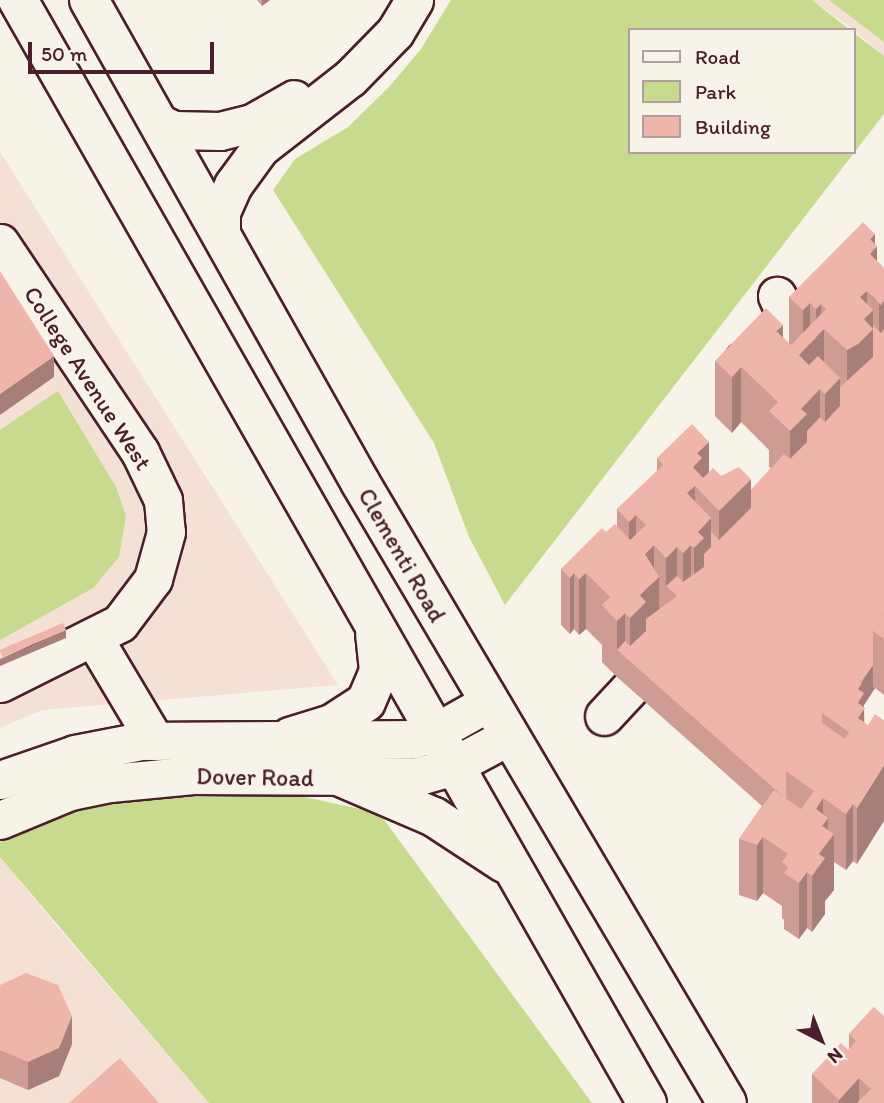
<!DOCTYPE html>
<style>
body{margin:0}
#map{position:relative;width:884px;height:1103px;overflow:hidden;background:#f7f3e8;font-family:Itim,sans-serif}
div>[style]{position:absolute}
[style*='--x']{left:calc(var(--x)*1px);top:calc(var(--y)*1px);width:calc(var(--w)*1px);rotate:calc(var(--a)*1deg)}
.built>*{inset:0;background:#f5e0d6}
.green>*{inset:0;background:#c8da8e}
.roads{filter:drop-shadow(2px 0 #4a1f2b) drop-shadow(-2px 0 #4a1f2b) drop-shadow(0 2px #4a1f2b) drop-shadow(0 -2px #4a1f2b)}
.minor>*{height:37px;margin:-18.5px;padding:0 18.5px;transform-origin:18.5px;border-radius:18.5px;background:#f7f3e8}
.major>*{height:38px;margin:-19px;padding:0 19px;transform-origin:19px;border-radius:19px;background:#f7f3e8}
.wall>*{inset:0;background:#ce9c93}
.shaded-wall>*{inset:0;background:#a77f78;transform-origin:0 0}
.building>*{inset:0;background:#efb5ab;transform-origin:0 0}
span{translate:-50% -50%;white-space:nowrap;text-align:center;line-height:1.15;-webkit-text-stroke:5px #f7f3e8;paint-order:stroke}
.street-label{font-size:24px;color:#4a1f2b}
.legend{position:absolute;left:628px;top:28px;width:228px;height:126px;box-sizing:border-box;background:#f7f3e8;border:2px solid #b29e9c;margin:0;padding:9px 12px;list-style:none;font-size:21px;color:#4a1f2b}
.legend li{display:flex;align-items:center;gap:14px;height:35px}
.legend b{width:35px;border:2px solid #b29e9c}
.north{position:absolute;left:786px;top:1005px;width:70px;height:70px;-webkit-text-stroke:5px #f7f3e8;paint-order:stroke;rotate:138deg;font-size:19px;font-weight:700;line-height:28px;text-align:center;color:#4a1f2b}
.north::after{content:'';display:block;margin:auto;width:24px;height:32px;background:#4a1f2b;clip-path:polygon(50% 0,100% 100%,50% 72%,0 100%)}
.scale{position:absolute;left:28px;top:42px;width:186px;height:32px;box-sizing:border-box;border:4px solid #4a1f2b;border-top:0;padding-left:9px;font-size:21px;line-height:24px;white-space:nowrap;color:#4a1f2b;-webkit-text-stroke:5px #f7f3e8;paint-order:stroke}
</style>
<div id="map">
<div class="built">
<i style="clip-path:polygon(812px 0,884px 0,884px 56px,854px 30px)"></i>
<i style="clip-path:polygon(0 152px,338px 685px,42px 710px,0 728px)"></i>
<i style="clip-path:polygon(0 857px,61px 931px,209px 1103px,0 1103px)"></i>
</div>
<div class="green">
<i style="clip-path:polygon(451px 0,812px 0,850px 30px,630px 30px,630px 152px,854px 152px,854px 33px,884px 56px,884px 114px,505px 605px,469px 537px,434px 443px,273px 190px,295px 159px,348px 127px,389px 87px,421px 49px)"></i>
<i style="clip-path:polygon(829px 0,884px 0,884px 42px)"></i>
<i style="clip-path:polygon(58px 391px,116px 487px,126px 516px,119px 557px,93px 588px,0 640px,0 430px)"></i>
<i style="clip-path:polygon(234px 782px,379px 813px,592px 1103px,209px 1103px,0 857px,0 842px,61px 810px,151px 788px)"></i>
</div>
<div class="roads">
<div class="minor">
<i style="--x:161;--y:124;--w:14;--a:25"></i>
<i style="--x:174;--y:130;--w:46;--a:1.2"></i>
<i style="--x:220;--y:131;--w:33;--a:-14"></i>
<i style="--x:252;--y:123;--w:48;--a:-29.7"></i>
<i style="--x:221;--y:230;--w:18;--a:-90"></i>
<i style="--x:221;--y:212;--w:30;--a:-66"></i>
<i style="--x:233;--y:185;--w:46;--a:-53.9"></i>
<i style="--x:260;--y:148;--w:114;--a:-37.9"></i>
<i style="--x:350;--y:78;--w:64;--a:-45.6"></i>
<i style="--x:395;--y:32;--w:37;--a:-59"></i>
<i style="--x:0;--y:243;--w:252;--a:56.2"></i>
<i style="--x:140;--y:452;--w:53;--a:64.4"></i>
<i style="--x:163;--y:500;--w:32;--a:85"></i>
<i style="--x:166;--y:532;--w:49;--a:105.5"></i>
<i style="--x:153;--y:579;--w:55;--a:126.9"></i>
<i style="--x:120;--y:623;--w:134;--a:153.4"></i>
<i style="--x:743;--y:361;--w:25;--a:-11"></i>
<i style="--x:768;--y:356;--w:31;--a:-54"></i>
<i style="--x:786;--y:331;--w:18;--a:-93"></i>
<i style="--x:785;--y:313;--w:19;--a:-115"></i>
<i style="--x:93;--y:637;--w:121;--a:59.2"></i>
<i style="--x:604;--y:716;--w:40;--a:-47"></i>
<i style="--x:0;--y:780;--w:79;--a:-19.1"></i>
<i style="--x:75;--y:754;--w:67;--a:-11.1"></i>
<i style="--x:141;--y:741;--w:273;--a:-0.4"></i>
<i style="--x:414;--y:739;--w:21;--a:-17"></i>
<i style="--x:434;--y:733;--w:63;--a:-29.4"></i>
<i style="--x:0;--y:820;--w:76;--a:-22.5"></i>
<i style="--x:70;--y:791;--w:41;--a:-11.3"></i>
<i style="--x:110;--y:783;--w:83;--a:-5.5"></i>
<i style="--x:193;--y:775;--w:226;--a:0.3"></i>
<i style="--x:419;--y:776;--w:35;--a:-16"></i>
<i style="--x:453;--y:766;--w:64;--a:-28.2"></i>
</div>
<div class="major">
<i style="--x:18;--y:0;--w:1270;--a:60.31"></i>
<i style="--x:89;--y:0;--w:553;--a:60.65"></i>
<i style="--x:360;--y:482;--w:721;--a:59.42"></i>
<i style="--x:290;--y:737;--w:44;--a:-17.2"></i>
<i style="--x:332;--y:724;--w:40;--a:-32.9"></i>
<i style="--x:366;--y:702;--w:34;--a:-67"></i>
<i style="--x:379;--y:671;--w:37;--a:-96"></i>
<i style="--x:343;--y:778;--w:99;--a:23.2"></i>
<i style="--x:434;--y:817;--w:84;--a:33.3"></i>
</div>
</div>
<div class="wall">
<i style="clip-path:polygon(257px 0,270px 0,262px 6px)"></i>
<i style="clip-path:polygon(875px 244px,877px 261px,884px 268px,884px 695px,875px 688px,864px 705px,857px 864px,853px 861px,846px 870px,834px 862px,834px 890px,825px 901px,825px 914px,812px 932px,807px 928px,799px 939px,784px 929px,784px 920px,782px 918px,782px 906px,763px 893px,757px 901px,739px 895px,739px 839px,762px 806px,617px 677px,602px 662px,602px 645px,586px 629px,579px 635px,574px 629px,570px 634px,561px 625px,561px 569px,606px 532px,617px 527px,617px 509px,657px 471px,657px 458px,709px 472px,751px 490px,771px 468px,769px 467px,769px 450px,741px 422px,732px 433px,715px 416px,715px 361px,783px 337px,789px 344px,789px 297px)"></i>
<i style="clip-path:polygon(0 985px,72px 1044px,59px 1076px,28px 1090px,0 1078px)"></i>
<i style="clip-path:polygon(874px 1007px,884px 1103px,812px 1103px,812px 1074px,849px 1049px,849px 1034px)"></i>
</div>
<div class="shaded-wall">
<i style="clip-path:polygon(262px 0,270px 0,262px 6px)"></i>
<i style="clip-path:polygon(875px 234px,875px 249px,877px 246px,877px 302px,870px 295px,870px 239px)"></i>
<i style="clip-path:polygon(867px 291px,867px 316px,873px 310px,873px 385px,847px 406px,847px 350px,860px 297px)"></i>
<i style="left:884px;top:301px;width:56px;height:5px;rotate:90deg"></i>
<i style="clip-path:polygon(810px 303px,810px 344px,816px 338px,816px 309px,821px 304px,821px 332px,824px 329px,824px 385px,820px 389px,820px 445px,790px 487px,790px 431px,799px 355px,803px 351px,803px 310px)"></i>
<i style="clip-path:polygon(783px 325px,783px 381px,776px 331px)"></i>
<i style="clip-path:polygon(54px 356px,54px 377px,0 415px,0 394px)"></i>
<i style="clip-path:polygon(741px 367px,741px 422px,732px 433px,732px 377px)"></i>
<i style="clip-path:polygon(840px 378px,840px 434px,825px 450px,825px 394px)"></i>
<i style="clip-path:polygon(709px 442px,709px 498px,695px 486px,695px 530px,687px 493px,693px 467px,697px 453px)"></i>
<i style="clip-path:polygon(751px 479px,751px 536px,719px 567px,719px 511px)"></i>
<i style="clip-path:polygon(636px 515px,636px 571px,629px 578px,629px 522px)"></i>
<i style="clip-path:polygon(711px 518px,711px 574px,694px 604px,694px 548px,698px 532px)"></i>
<i style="clip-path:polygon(654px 545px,654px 582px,659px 577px,659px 633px,630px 661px,630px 618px,645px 554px)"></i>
<i style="clip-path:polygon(691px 545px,691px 601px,683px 609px,683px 553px)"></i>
<i style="clip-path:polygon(677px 547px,677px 596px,666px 586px,666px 558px)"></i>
<i style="clip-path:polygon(574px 573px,574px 629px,570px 634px,570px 578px)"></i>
<i style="clip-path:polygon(586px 573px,586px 629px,579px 635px,579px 579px)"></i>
<i style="clip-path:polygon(625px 613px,625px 657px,617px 650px,617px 621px)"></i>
<i style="clip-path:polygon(66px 630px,66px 638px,0 666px,0 659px)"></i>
<i style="clip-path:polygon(873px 665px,873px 687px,875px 688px,864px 705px,865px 764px,858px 715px,835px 722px)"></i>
<i style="clip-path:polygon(884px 765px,884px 821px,857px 864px,857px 808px)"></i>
<i style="clip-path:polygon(823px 798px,823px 825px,828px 818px,828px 841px,834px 834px,834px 890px,825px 901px,825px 914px,812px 932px,812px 876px,816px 809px)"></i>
<i style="clip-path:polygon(853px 804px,853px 861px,846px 870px,846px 814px)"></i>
<i style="clip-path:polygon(763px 837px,763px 893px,757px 901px,757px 845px)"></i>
<i style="clip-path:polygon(807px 872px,807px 928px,799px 939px,799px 883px)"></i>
<i style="clip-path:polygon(72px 1016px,72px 1044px,59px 1076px,28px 1090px,28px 1062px)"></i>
<i style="clip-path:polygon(859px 1078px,859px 1103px,839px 1103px,839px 1100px)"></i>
</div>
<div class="building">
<i style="clip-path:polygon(863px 222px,875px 234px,870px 239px,877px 246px,870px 254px,884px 268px,884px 301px,881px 305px,867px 291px,860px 297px,873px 310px,864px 319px,873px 329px,858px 344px,847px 350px,824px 329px,799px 355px,809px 365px,818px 356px,840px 378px,825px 394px,820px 389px,801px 409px,807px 414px,790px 431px,769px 411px,778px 402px,741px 367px,732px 377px,715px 361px,766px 308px,783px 325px,776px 331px,791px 345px,826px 309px,821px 304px,816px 309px,810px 303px,803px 310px,789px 297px)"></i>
<i style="clip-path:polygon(0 271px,54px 356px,0 394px)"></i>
<i style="clip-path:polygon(873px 325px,881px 333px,884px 329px,884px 615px,873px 631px,873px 665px,861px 682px,850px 674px,822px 713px,822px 723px,821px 722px,786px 771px,786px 799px,617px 650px,625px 641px,630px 646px,646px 631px,646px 619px,677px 596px,666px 586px,677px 576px,683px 582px,704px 567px,704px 554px,711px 547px,711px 532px,719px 540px,751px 508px,751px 490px,784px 454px,790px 459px,807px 442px,807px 431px,820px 417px,825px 422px,840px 406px,840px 387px,873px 357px)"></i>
<i style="clip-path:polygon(692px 424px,709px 442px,697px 453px,702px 458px,693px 467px,703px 478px,713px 468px,721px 476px,739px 467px,751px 479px,719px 511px,695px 486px,687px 493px,711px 518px,698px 532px,704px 538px,694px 548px,691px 545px,683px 553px,677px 547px,666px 558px,654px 545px,645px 554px,659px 577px,640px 595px,646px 602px,630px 618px,625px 613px,617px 621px,602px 605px,610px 597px,586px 573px,579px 579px,574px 573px,570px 578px,561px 569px,602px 528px,606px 532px,615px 524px,630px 540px,646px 525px,636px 515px,629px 522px,617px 509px,663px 465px,657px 458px)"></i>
<i style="clip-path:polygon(884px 615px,884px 639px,873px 631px)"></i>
<i style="left:63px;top:623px;width:8px;height:69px;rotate:67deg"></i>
<i style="clip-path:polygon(850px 674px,862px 683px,858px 689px,864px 693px,858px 703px,865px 708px,858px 718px,868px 725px,875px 714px,883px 720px,884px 719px,884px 765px,857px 808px,853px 804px,846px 814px,823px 798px,816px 809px,828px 818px,822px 826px,834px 834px,819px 854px,825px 858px,812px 876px,807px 872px,799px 883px,784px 873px,788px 867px,782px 862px,788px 854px,763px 837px,757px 845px,739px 839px,774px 790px,801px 809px,814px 791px,786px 771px,821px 722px,845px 739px,849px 732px,822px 713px)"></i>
<i style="clip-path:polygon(26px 973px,58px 985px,72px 1016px,59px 1048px,28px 1062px,0 1050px,0 985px)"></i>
<i style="clip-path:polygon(874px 1007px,884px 1016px,884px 1103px,857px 1103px,871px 1089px,859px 1078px,839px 1100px,812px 1074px,841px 1043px,848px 1050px,856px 1041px,849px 1034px)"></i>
<i style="clip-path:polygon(120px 1058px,159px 1103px,69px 1103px)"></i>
</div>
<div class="street-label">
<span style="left:88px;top:378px;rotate:57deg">College Avenue West</span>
<span style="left:402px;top:555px;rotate:60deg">Clementi Road</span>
<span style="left:255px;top:777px;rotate:1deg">Dover Road</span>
</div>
<ul class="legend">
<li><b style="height:9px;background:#f7f3e8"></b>Road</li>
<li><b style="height:19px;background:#c8da8e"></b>Park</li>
<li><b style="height:19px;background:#efb5ab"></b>Building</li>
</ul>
<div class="north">N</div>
<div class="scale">50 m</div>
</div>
